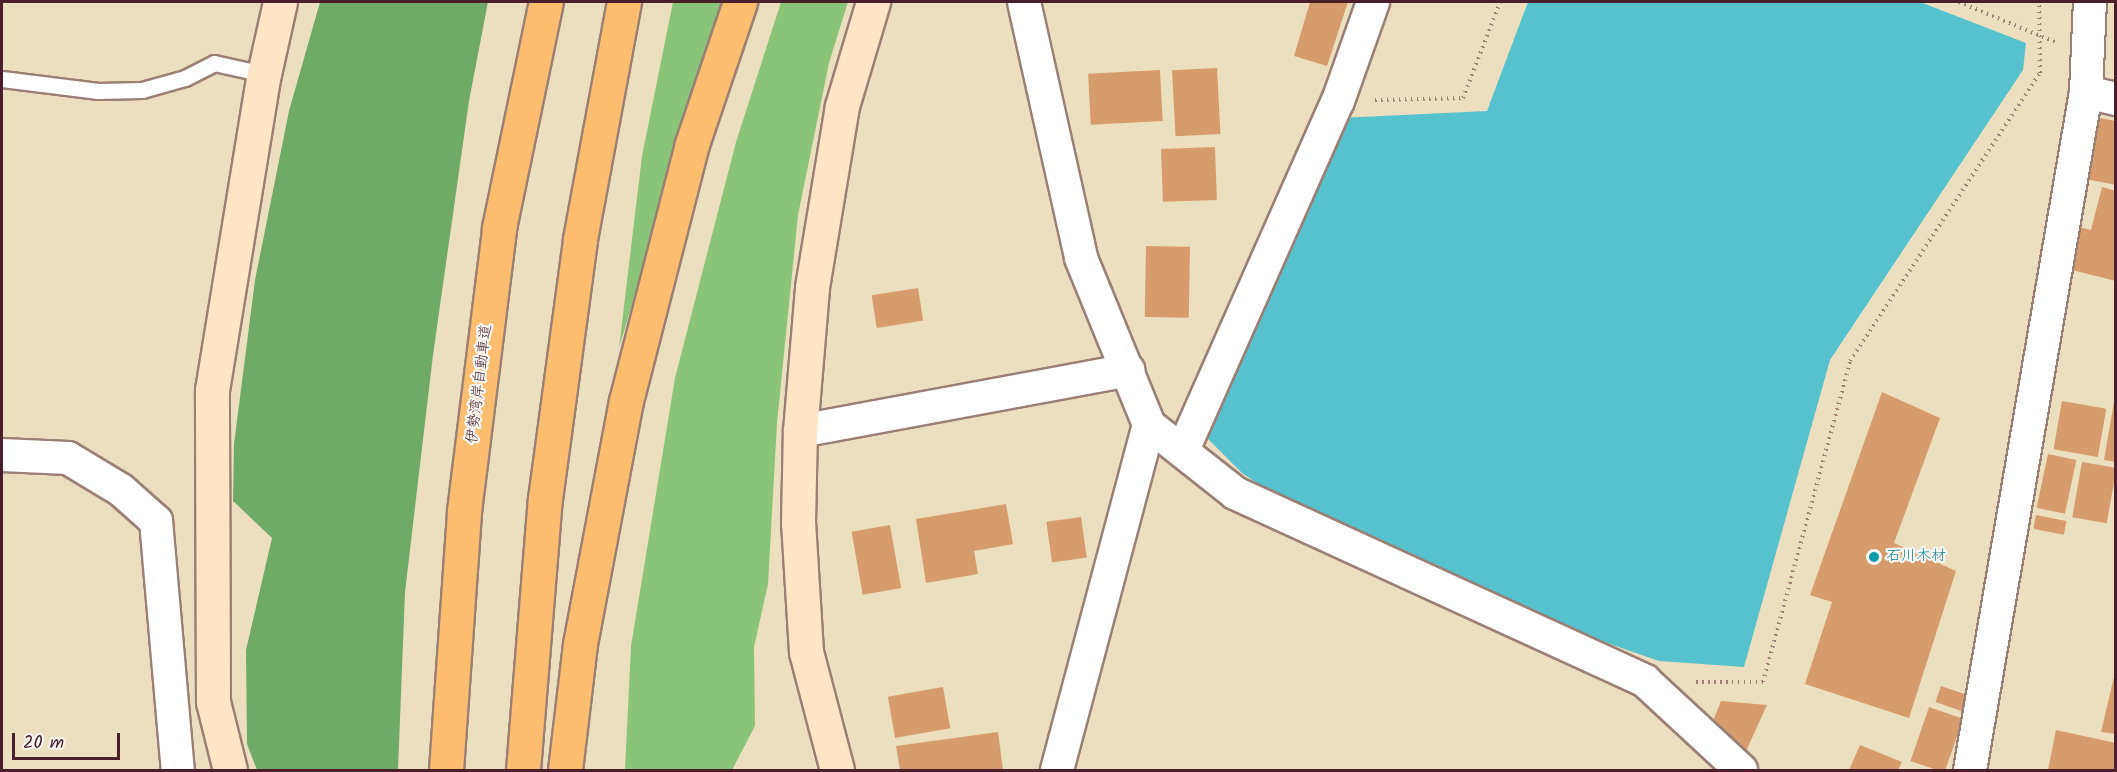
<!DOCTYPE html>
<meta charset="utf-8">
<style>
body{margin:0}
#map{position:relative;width:2117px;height:772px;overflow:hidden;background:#ecdfbf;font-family:Kalam,"Klee One",sans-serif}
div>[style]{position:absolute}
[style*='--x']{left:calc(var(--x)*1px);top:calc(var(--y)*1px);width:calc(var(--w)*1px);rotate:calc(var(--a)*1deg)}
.green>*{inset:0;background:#8ac478}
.forest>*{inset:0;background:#6faa68}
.water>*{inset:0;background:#55c2ce}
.building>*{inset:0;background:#d79c6b;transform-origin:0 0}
.path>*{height:4px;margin-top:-2px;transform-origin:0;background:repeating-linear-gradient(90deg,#9b7f75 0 1.5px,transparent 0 6px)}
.roads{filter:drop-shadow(2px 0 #9b7f75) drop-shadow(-2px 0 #9b7f75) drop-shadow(0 2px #9b7f75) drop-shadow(0 -2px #9b7f75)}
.lane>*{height:15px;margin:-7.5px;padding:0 7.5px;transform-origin:7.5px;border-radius:7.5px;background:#fff}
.street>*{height:32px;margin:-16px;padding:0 16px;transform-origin:16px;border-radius:16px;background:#fff}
.secondary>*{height:33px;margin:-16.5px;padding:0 16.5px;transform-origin:16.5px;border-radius:16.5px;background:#fee5c5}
.highway>*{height:33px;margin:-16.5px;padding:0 16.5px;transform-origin:16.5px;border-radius:16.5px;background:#fcbd6f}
.dots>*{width:16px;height:16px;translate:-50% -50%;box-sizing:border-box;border:3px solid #f6f6f2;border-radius:50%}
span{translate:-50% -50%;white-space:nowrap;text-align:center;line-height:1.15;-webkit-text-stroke:4.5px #f6f6f2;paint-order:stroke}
.street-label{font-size:15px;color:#4a1f2b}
.culture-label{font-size:15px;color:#0d838f}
.left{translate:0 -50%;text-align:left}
.frame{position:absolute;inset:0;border:3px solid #4a1f2b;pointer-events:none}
.scale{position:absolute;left:12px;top:733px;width:108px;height:27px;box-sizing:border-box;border:3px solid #4a1f2b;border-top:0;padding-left:8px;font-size:18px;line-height:21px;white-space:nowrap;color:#4a1f2b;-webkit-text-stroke:4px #f6f6f2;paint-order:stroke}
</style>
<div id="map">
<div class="green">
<i style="clip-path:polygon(673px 2px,721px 2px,619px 348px,642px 156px)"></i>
<i style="clip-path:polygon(781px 2px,848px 2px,829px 63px,798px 215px,777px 423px,768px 584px,754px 647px,755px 726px,732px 770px,625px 770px,631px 646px,675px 378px,736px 142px)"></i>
</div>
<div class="forest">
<i style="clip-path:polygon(320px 2px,488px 2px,469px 101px,433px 355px,405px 592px,398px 770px,257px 770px,247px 744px,246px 650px,272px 538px,233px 501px,234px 444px,255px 280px,289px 111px)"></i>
</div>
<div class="water">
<i style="clip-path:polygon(1528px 2px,1920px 2px,2026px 43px,2023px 70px,1830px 360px,1744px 667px,1659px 661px,1578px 633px,1282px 500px,1242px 473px,1203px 434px,1340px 118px,1487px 111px)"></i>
</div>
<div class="building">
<i style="clip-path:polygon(1310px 2px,1348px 2px,1327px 66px,1294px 56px)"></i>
<i style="left:1217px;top:68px;width:66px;height:45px;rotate:87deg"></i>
<i style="left:1160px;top:70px;width:51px;height:72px;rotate:87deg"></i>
<i style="clip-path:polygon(2099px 118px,2116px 121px,2116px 185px,2086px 179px)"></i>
<i style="left:1215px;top:147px;width:53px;height:54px;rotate:88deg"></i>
<i style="clip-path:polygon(2102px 187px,2116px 191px,2116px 281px,2068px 269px,2079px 227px,2091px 230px)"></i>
<i style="left:1146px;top:246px;width:44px;height:71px;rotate:1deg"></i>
<i style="left:918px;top:288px;width:33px;height:47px;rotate:81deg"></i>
<i style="clip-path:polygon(1882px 392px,1940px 418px,1894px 543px,1956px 571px,1909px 718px,1805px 684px,1832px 602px,1810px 595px)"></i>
<i style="left:2062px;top:401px;width:45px;height:49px;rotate:10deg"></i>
<i style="clip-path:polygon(2114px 402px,2116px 403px,2116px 462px,2104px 460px)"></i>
<i style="left:2048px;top:454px;width:29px;height:55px;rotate:12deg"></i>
<i style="left:2082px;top:462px;width:35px;height:56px;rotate:10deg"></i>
<i style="clip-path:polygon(1006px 504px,1013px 544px,974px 551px,978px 574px,926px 583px,916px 519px)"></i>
<i style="left:2036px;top:515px;width:31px;height:14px;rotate:11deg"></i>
<i style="left:1081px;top:517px;width:41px;height:35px;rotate:82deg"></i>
<i style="left:890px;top:525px;width:64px;height:39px;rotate:80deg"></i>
<i style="clip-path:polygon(2116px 668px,2116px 734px,2101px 732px)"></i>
<i style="left:1941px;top:686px;width:31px;height:17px;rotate:19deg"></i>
<i style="left:943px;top:687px;width:42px;height:56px;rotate:80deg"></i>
<i style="clip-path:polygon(1721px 701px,1767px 705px,1746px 751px,1711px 726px)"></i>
<i style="left:1929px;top:707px;width:36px;height:57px;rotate:19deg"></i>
<i style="clip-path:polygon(2056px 730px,2116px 743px,2116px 770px,2048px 770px)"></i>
<i style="clip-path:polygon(998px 732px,1003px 770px,900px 770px,896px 746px)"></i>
<i style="clip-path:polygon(1860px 745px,1902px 762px,1898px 770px,1849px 770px)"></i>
</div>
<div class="path">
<i style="--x:1959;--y:2;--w:104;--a:22.6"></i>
<i style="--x:1375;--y:100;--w:88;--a:-1.3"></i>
<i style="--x:1463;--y:98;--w:103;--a:-68.9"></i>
<i style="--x:1696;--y:682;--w:67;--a:0"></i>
<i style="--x:1763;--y:682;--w:333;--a:-74.8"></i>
<i style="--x:1850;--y:361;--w:345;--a:-56.6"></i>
<i style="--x:2040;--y:73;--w:71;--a:-90.8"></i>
</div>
<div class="roads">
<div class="lane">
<i style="--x:2;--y:79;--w:97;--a:7.1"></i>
<i style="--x:98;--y:91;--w:44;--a:-1.3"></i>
<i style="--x:142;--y:90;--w:45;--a:-15.6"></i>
<i style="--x:185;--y:78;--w:33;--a:-27"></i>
<i style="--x:214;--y:63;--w:51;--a:12.4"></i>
</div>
<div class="street">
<i style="--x:1024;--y:2;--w:262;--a:77.4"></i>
<i style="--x:1081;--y:258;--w:180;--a:67.8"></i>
<i style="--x:1149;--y:425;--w:110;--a:38.3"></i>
<i style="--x:1235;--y:493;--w:451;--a:24.6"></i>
<i style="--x:1645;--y:681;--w:131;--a:42.8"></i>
<i style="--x:2086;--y:92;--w:31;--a:13"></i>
<i style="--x:800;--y:431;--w:334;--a:-10.5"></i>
<i style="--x:1183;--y:450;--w:382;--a:-66.1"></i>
<i style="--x:1338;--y:101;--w:105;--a:-70.5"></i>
<i style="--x:2;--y:455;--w:66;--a:2.6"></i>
<i style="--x:68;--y:458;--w:62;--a:31.1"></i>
<i style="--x:121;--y:490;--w:47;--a:41.5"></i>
<i style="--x:156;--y:521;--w:250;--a:85"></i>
<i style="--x:1057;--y:770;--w:357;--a:-75.1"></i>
<i style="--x:1970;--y:770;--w:688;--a:-80.29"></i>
<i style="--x:2086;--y:92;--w:90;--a:-87.5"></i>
</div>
<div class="secondary">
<i style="--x:230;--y:770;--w:70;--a:-104"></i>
<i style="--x:213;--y:702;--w:312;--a:-90.2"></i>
<i style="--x:212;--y:390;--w:320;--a:-80.7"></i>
<i style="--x:264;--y:74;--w:74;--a:-77.5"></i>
<i style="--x:837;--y:770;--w:122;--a:-104.7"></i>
<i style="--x:806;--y:652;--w:129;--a:-93.5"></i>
<i style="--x:798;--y:523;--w:92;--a:-88.8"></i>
<i style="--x:800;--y:431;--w:144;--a:-85.2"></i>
<i style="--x:812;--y:287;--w:183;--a:-80.6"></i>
<i style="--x:842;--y:106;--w:109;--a:-73.4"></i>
</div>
<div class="highway">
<i style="--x:446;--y:770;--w:260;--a:-86"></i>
<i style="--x:464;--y:511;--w:285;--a:-82.9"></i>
<i style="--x:499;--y:228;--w:231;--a:-78.3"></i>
<i style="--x:523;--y:770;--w:272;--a:-85.4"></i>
<i style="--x:545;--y:499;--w:262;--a:-82.3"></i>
<i style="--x:580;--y:239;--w:241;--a:-79.5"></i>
<i style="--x:565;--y:770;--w:127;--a:-83.2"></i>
<i style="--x:580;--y:644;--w:247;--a:-79.3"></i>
<i style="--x:626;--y:401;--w:265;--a:-75.6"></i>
<i style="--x:692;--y:144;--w:150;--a:-71.3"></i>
</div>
</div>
<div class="dots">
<i style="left:1874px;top:557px;background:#0f9aa8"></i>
</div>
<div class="street-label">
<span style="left:480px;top:384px;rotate:-83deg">伊勢湾岸自動車道</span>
</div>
<div class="culture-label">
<span class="left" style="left:1886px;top:557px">石川木材</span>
</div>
<div class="frame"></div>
<div class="scale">20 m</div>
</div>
